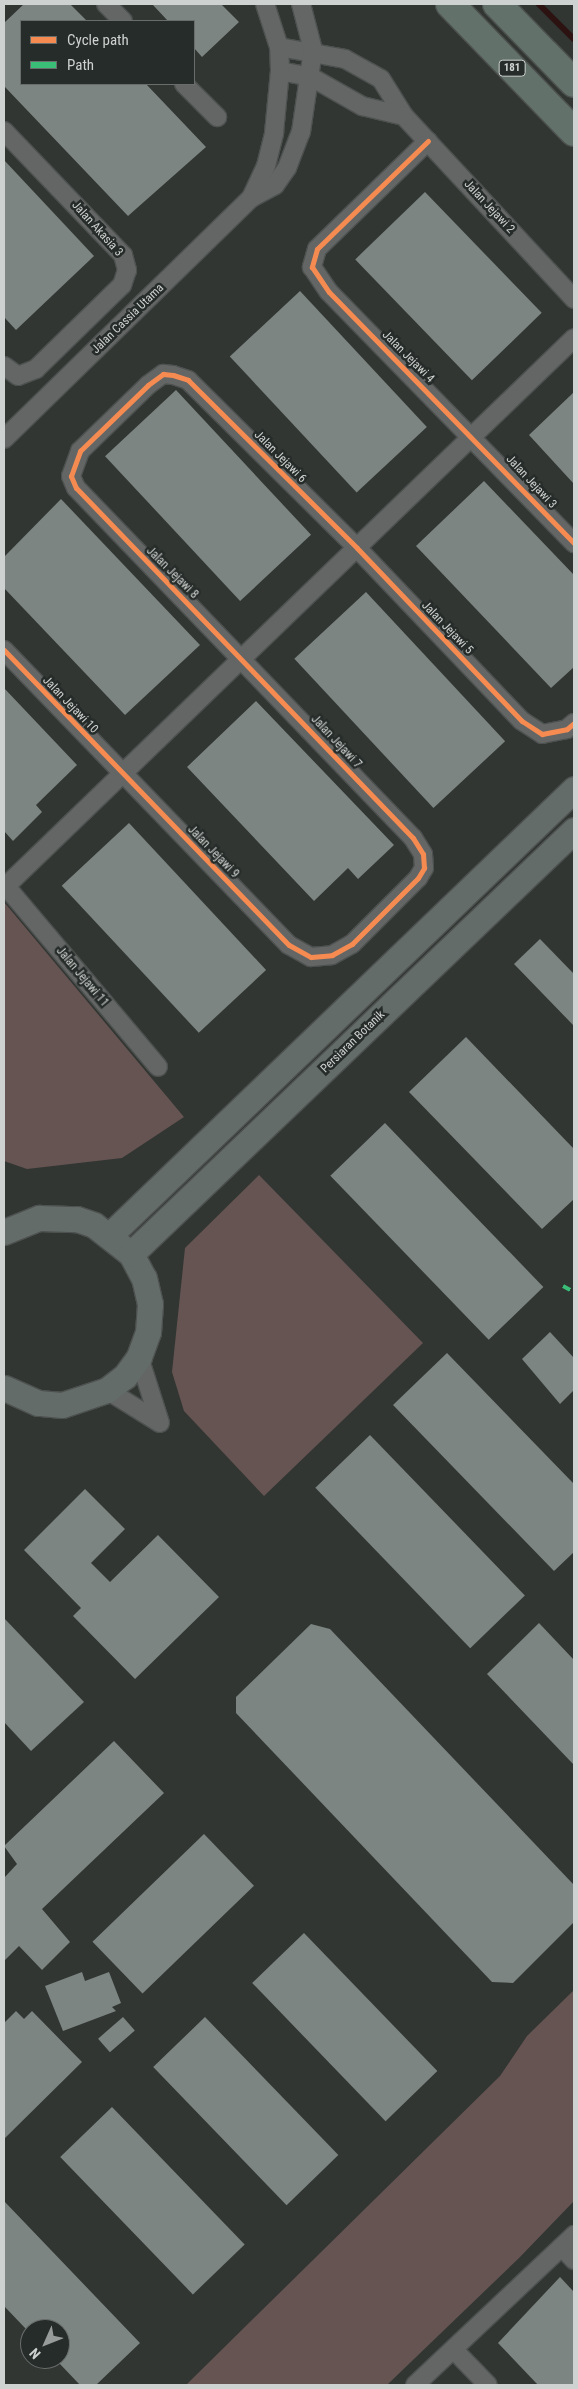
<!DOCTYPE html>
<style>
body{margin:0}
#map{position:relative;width:578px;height:2389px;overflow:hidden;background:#313633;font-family:"Roboto Condensed",sans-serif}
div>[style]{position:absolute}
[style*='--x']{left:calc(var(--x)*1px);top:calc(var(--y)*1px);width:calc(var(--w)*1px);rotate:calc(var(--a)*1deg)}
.green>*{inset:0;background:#665452}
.stream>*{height:5.5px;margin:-2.75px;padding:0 2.75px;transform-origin:2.75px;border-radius:2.75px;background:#2c1312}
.building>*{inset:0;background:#7c8581;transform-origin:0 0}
.roads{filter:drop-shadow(1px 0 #4d514f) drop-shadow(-1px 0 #4d514f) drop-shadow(0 1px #4d514f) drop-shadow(0 -1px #4d514f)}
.minor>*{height:18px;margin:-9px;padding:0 9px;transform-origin:9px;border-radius:9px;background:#636665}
.secondary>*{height:25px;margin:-12.5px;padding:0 12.5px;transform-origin:12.5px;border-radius:12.5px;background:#636c69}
.primary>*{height:28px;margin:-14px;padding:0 14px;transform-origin:14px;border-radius:14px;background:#63716b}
.quiet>*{height:4px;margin-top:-2px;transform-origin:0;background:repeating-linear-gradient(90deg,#3abd76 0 8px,transparent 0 12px)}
.cycleway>*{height:5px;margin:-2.5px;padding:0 2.5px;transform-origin:2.5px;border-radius:2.5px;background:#f68b52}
span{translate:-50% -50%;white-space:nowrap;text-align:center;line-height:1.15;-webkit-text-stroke:5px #262c29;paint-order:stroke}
.shield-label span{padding:1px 4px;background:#262c29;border:1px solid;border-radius:4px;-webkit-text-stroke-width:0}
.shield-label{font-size:11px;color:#ced2d0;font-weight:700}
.street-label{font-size:12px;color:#ced2d0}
.frame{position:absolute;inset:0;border:5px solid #ced2d0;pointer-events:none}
.legend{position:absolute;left:20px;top:20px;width:175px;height:65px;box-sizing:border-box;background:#262c29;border:1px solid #696e6c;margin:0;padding:6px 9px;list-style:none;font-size:15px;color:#ced2d0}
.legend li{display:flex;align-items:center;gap:10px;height:25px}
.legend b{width:25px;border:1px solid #696e6c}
.north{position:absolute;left:20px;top:2319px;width:50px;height:50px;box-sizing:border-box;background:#262c29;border:1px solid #696e6c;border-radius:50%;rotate:226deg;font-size:14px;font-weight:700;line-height:20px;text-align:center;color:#ced2d0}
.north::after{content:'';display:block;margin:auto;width:18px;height:22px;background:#979b99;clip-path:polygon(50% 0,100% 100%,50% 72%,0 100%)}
</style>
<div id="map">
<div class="green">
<i style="clip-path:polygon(4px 902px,184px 1117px,122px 1158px,27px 1169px,4px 1161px)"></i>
<i style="clip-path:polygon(259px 1175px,423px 1343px,264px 1496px,184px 1411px,172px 1372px,185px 1248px)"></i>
<i style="clip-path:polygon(574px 1990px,574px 2201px,519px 2258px,387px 2385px,186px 2385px,500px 2076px,527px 2036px)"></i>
</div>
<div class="stream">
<i style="--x:539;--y:4;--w:49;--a:45"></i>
</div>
<div class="building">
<i style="clip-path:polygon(24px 4px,70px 4px,87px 21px,21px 21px,21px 84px,146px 84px,206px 147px,128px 216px,4px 86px,4px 23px)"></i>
<i style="clip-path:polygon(152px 4px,221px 4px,239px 22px,202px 57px,194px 48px,194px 21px,168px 21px)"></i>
<i style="clip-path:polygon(4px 160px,94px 256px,16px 330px,4px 317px)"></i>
<i style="left:425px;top:192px;width:168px;height:97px;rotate:46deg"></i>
<i style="left:300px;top:291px;width:186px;height:96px;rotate:47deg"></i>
<i style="left:176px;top:390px;width:198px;height:97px;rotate:47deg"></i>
<i style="clip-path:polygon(574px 392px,574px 484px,529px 435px)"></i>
<i style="clip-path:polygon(484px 481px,574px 575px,574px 667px,551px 688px,416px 546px)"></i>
<i style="clip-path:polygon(61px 499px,200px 645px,125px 715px,4px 588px,4px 557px)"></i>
<i style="left:366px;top:592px;width:204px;height:98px;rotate:47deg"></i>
<i style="clip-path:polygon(4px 688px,77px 765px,36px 805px,42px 812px,13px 841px,4px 831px)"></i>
<i style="clip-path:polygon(256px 701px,394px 845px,358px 879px,348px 868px,314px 901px,187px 767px)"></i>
<i style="left:129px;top:823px;width:201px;height:92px;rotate:47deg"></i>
<i style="clip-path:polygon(540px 939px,574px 974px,574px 1026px,514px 964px)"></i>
<i style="clip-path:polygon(466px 1037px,574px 1149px,574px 1199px,542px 1229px,409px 1092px)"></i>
<i style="left:385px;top:1123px;width:228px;height:76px;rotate:46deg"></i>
<i style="clip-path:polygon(550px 1332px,574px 1358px,574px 1390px,560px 1404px,522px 1359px)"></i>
<i style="clip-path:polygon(447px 1353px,574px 1484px,574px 1552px,554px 1571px,393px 1405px)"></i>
<i style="left:370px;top:1435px;width:223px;height:76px;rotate:46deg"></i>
<i style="clip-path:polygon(85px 1489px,125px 1529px,91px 1563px,110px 1582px,158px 1535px,219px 1597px,135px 1679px,73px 1616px,81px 1608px,24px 1550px)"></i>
<i style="clip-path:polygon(4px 1618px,84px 1702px,31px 1751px,4px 1722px)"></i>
<i style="clip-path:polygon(539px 1623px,574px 1660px,574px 1765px,487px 1674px)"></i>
<i style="clip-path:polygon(311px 1624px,330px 1629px,574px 1885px,574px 1922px,513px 1983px,492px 1982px,236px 1713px,236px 1697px)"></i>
<i style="clip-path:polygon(114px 1741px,164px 1793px,42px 1909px,70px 1942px,42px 1970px,19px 1946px,4px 1961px,4px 1878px,17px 1864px,4px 1846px)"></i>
<i style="left:204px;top:1834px;width:72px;height:155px;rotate:46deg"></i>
<i style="left:304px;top:1933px;width:192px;height:72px;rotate:46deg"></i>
<i style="clip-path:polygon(82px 1972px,85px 1981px,109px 1972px,121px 2003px,112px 2007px,116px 2011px,63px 2031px,45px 1986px)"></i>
<i style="clip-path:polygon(16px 2011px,24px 2019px,32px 2011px,82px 2062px,4px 2139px,4px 2023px)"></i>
<i style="left:123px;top:2017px;width:18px;height:33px;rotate:49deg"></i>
<i style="left:205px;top:2017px;width:192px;height:72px;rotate:46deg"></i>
<i style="left:112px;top:2107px;width:191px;height:72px;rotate:46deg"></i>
<i style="clip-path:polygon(4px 2201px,140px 2343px,96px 2385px,80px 2385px,60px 2364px,60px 2329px,26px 2329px,4px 2306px)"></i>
<i style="clip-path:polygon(560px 2277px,574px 2292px,574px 2385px,538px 2385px,498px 2343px)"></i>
</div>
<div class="roads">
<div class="minor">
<i style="--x:106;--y:4;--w:24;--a:45"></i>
<i style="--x:279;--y:47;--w:67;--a:10.3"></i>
<i style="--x:345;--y:59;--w:41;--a:29.1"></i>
<i style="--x:381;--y:79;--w:44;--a:58.1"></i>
<i style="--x:404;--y:116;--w:250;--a:47.1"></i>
<i style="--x:280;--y:71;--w:32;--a:11"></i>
<i style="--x:311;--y:77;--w:59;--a:29.6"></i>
<i style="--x:362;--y:106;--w:43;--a:13.4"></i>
<i style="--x:184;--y:84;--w:47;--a:45"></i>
<i style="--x:4;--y:131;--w:172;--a:46.2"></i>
<i style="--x:123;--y:255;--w:16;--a:75"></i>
<i style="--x:127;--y:270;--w:16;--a:108"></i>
<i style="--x:122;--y:285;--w:120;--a:135.7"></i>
<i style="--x:36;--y:369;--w:19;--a:159"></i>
<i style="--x:18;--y:376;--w:17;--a:-144"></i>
<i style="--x:428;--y:141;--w:155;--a:135.8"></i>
<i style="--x:317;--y:249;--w:19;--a:106"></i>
<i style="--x:312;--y:267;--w:30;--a:56"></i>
<i style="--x:329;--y:292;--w:351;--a:45.7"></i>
<i style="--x:251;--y:198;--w:27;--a:-28"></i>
<i style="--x:275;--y:185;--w:21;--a:-55"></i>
<i style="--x:287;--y:168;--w:39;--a:-69"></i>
<i style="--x:301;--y:132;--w:83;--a:-81.7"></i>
<i style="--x:313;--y:50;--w:48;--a:-104.6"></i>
<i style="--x:4;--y:439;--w:345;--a:-44.3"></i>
<i style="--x:251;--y:198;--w:35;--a:-65"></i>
<i style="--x:266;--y:166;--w:34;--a:-76"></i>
<i style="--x:274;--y:133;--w:62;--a:-84.5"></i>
<i style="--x:280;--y:71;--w:24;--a:-92"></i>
<i style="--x:279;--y:47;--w:45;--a:-108"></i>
<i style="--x:4;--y:650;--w:410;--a:46"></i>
<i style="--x:289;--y:945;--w:25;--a:29"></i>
<i style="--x:311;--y:957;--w:21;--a:-5"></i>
<i style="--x:332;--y:955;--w:23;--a:-29"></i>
<i style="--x:352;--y:944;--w:93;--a:-45"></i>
<i style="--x:418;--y:878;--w:12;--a:-59"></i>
<i style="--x:424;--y:868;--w:14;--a:-94"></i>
<i style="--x:423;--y:854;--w:19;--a:-122"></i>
<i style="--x:413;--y:838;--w:486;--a:-133.9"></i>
<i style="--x:76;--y:488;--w:13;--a:-113"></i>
<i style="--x:71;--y:476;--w:27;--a:-70"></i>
<i style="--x:80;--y:451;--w:95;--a:-44.1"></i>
<i style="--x:148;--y:385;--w:19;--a:-36"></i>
<i style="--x:163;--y:374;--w:10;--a:6"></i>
<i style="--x:173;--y:375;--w:16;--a:18"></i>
<i style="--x:188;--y:380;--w:238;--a:44.8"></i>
<i style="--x:357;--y:548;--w:239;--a:46.4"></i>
<i style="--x:522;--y:721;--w:24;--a:33"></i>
<i style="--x:542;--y:734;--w:25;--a:-11"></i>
<i style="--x:567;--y:729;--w:9;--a:-41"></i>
<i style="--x:4;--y:884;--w:239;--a:49.9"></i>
<i style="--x:6;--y:886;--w:789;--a:-43.97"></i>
<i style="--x:139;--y:1357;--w:69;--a:72.3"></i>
<i style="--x:107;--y:1390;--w:62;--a:31.9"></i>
<i style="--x:562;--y:2247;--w:18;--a:47"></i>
<i style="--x:455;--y:2351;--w:47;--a:45.9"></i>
<i style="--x:415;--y:2385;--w:219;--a:-43.3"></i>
</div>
<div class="secondary">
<i style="--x:4;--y:1232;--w:38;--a:-22"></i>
<i style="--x:39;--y:1218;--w:38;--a:2"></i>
<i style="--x:77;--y:1219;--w:18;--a:19"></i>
<i style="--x:94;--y:1225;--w:47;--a:38.1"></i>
<i style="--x:131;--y:1254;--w:27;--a:62"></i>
<i style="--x:144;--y:1278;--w:27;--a:77"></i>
<i style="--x:150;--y:1304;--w:28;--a:94"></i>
<i style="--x:148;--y:1332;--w:27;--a:110"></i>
<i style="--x:139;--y:1357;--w:24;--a:126"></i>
<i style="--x:125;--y:1376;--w:23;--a:142"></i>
<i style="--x:107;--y:1390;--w:47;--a:161.6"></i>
<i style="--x:62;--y:1405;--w:24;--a:-175"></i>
<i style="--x:38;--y:1403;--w:37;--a:-156"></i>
<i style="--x:111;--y:1234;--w:642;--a:-43.86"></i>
<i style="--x:131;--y:1254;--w:613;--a:-43.74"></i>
</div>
<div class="primary">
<i style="--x:450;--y:4;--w:178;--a:45.9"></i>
<i style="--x:497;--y:4;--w:110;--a:45.7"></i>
</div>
</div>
<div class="quiet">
<i style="--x:563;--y:1286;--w:13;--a:29"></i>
</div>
<div class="cycleway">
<i style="--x:428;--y:141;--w:155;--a:135.8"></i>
<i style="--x:317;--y:249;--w:19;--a:106"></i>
<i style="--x:312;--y:267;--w:30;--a:56"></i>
<i style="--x:329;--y:292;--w:351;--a:45.7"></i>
<i style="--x:4;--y:650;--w:410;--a:46"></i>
<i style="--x:289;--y:945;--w:25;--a:29"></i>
<i style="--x:311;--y:957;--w:21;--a:-5"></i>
<i style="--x:332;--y:955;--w:23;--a:-29"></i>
<i style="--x:352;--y:944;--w:93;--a:-45"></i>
<i style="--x:418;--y:878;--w:12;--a:-59"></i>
<i style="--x:424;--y:868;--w:14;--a:-94"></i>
<i style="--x:423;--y:854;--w:19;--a:-122"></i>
<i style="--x:413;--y:838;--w:486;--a:-133.9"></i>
<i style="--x:76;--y:488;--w:13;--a:-113"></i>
<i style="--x:71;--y:476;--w:27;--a:-70"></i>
<i style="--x:80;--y:451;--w:95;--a:-44.1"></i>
<i style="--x:148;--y:385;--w:19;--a:-36"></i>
<i style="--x:163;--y:374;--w:10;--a:6"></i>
<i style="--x:173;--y:375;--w:16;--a:18"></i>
<i style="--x:188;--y:380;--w:238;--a:44.8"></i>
<i style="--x:357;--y:548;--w:239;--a:46.4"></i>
<i style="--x:522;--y:721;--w:24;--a:33"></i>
<i style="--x:542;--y:734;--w:25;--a:-11"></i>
<i style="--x:567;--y:729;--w:9;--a:-41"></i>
</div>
<div class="shield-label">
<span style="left:512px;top:68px">181</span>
</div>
<div class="street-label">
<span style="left:489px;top:207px;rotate:47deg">Jalan Jejawi 2</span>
<span style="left:97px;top:229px;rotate:48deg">Jalan Akasia 3</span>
<span style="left:128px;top:319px;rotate:-44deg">Jalan Cassia Utama</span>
<span style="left:408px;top:357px;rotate:45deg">Jalan Jejawi 4</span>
<span style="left:280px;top:457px;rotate:45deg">Jalan Jejawi 6</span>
<span style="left:531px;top:482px;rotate:47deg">Jalan Jejawi 3</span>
<span style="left:172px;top:573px;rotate:45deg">Jalan Jejawi 8</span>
<span style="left:447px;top:628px;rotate:46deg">Jalan Jejawi 5</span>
<span style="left:70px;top:705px;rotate:46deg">Jalan Jejawi 10</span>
<span style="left:336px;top:742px;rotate:47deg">Jalan Jejawi 7</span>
<span style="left:213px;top:852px;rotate:46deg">Jalan Jejawi 9</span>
<span style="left:82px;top:977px;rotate:50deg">Jalan Jejawi 11</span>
<span style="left:353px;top:1042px;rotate:-44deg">Persiaran Botanik</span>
</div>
<div class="frame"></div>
<ul class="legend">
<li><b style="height:6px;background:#f68b52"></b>Cycle path</li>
<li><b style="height:6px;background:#3abd76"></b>Path</li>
</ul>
<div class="north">N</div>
</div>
